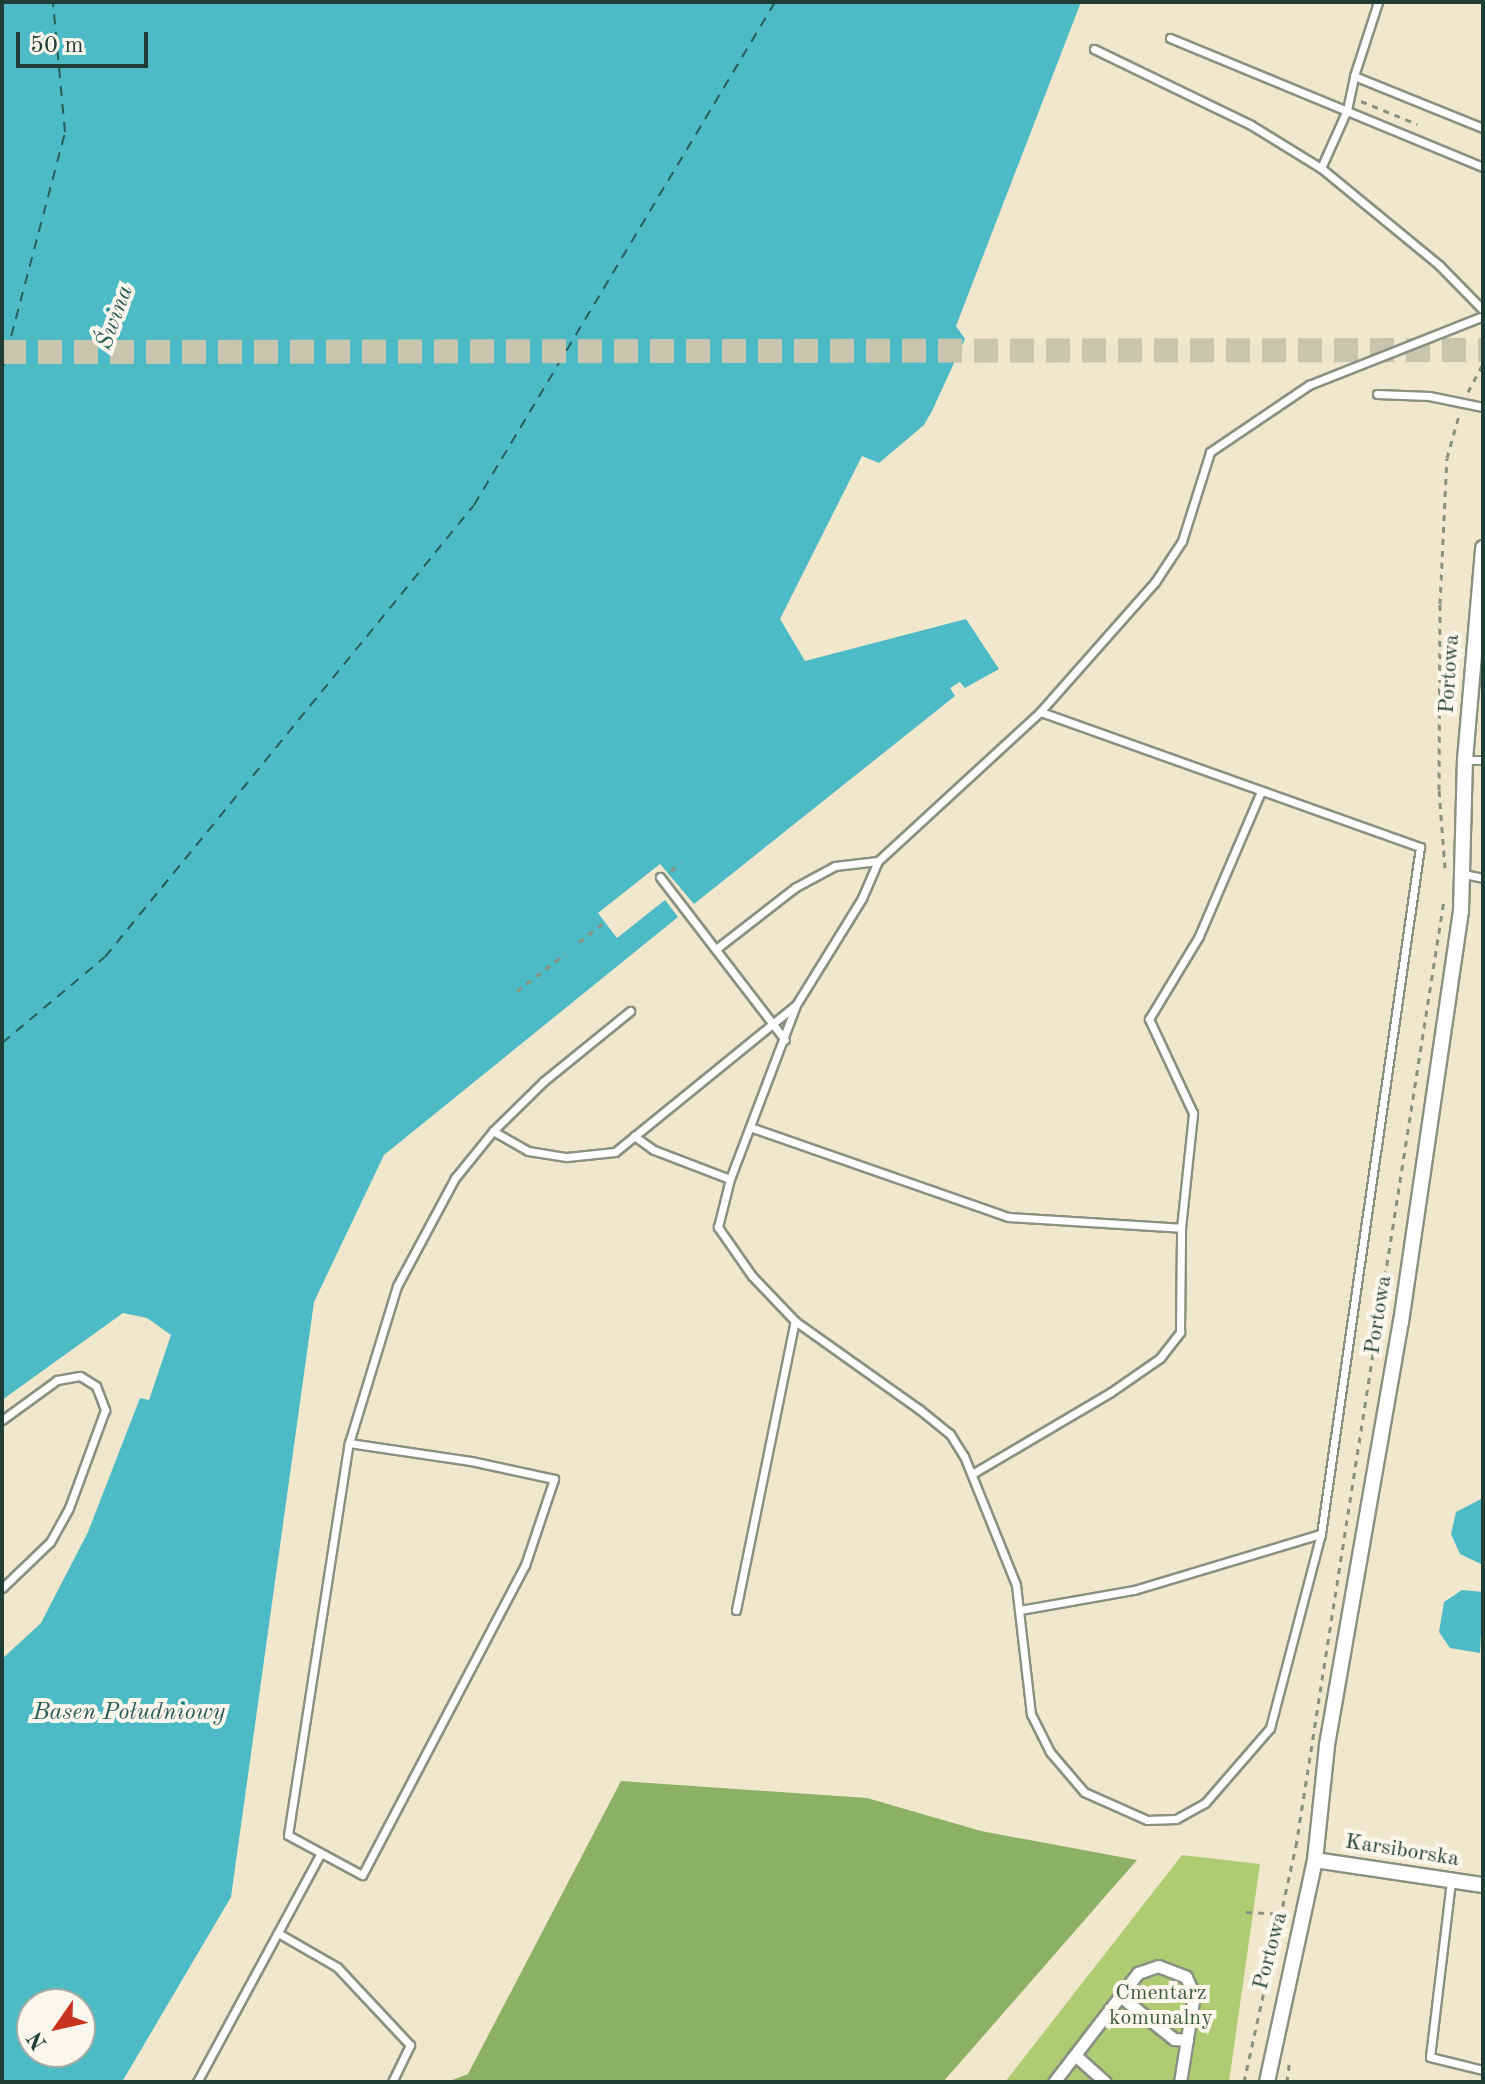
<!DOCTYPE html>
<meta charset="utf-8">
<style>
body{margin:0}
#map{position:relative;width:1485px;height:2084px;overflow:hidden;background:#f1e7cc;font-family:"Old Standard TT",serif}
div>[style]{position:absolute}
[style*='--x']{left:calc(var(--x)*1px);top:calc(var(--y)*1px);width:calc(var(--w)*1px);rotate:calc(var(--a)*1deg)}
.green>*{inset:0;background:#b0cc72}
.forest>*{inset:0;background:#8cb064}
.water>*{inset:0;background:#4dbbc6}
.ferry>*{height:2px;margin-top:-1px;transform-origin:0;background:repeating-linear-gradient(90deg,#2a5c58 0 10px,transparent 0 18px)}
.primary-tunnel>*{height:24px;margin-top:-12px;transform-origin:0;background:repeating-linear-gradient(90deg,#c7c5ae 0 24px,transparent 0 36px)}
.path>*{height:3px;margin-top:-1.5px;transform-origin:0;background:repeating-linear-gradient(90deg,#889280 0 6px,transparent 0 12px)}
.roads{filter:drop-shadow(2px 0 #889280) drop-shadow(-2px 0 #889280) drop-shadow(0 2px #889280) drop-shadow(0 -2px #889280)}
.service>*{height:7px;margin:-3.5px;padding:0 3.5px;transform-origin:3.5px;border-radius:3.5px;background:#fff}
.pedestrian>*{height:11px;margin:-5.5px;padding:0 5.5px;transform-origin:5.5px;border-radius:5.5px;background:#fff}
.minor>*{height:14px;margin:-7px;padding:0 7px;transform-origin:7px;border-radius:7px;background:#fff}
span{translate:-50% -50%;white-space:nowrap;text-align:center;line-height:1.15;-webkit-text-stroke:8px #fbf7ec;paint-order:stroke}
.street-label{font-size:22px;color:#1f3d34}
.park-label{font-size:22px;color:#3c5a40}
.water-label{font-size:24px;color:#2a5c58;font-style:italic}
.frame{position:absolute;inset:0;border:4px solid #1f3d34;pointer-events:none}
.north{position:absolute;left:16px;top:1988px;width:80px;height:80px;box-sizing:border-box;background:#fbf7ec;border:2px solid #a3ada2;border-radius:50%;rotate:236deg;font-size:22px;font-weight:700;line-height:32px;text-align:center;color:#1f3d34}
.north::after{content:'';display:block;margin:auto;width:28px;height:36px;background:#c8321e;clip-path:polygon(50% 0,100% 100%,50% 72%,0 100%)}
.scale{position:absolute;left:16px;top:32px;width:132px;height:36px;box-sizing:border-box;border:4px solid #1f3d34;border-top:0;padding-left:10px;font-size:24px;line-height:28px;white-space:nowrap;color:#1f3d34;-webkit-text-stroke:6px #fbf7ec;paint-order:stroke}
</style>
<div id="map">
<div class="green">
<i style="clip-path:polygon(1182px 1855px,1260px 1864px,1229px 2082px,1005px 2082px)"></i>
</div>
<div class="forest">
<i style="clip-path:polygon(621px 1781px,867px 1798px,981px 1831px,1137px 1860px,943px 2082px,447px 2082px,468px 2074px)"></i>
</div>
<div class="water">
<i style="clip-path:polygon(evenodd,2px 2px,1081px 2px,956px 326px,965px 339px,932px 411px,924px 425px,879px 463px,862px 456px,780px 619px,805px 661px,966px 619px,999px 669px,965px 688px,960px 682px,950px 688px,955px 696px,694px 904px,660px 864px,598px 913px,617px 938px,665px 900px,678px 917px,384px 1155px,314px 1302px,231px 1897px,122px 2082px,2px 2082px,2px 1659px,41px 1623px,88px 1532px,140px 1398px,149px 1400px,171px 1335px,147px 1318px,123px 1313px,2px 1400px,2px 2px,80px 2004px,80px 2052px,32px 2052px,32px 2004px,80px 2004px)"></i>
<i style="clip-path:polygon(1483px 1498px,1483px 1564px,1481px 1564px,1460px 1554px,1451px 1534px,1456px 1512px)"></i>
<i style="clip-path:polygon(1462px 1590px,1483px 1592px,1480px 1653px,1450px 1648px,1439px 1632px,1444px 1602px)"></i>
</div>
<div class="ferry">
<i style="--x:2;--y:371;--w:247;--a:-75.2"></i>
<i style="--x:65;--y:132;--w:131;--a:-95.3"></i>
<i style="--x:2;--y:1043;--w:134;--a:-39.9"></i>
<i style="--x:105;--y:957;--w:583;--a:-50.77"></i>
<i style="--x:474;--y:505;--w:586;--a:-59.1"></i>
</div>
<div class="primary-tunnel">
<i style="--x:2;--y:352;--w:1481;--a:-0.08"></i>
</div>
<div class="path">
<i style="--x:1361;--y:101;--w:61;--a:22.3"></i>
<i style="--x:1468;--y:392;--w:32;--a:-62"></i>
<i style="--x:1439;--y:694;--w:16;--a:0"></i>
<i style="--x:1445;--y:868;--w:78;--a:-94.4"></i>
<i style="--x:1439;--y:790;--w:186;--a:-89.7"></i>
<i style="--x:1440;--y:604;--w:146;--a:-87.3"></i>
<i style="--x:1447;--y:458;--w:45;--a:-74.4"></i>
<i style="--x:671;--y:871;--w:13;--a:-42"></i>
<i style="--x:579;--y:942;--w:33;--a:-38"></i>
<i style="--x:517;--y:991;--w:61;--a:-37.6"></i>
<i style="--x:1246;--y:1912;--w:35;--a:3"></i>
<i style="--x:1244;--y:2082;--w:242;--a:-77.6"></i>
<i style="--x:1296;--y:1846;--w:958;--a:-81.11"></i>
<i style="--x:1287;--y:2082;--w:23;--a:-83"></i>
</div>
<div class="roads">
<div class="service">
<i style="--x:1170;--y:38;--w:339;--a:22.4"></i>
<i style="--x:1094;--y:49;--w:174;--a:25.8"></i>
<i style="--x:1251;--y:125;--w:82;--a:31.6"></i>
<i style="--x:1321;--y:168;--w:153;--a:39.4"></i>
<i style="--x:1439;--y:265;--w:63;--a:45.6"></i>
<i style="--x:1354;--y:76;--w:78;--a:-72"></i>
<i style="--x:1321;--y:168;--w:64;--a:-65.9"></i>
<i style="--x:1347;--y:110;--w:35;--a:-78"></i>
<i style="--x:1354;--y:76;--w:139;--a:22"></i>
<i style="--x:1377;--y:394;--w:52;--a:2.2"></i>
<i style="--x:1429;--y:396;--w:55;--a:11.5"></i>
<i style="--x:1465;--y:760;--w:18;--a:0"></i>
<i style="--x:1464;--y:874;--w:19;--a:12"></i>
<i style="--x:660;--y:877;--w:205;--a:52.5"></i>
<i style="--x:716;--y:949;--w:101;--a:-37.8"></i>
<i style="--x:796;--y:887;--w:44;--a:-28.3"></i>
<i style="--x:835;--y:866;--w:43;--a:-6.6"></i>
<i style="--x:878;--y:861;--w:220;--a:-42.6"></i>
<i style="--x:1040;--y:712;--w:174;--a:-48.5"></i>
<i style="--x:1155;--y:582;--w:49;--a:-56.6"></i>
<i style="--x:1182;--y:541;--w:93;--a:-72.5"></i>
<i style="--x:1210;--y:452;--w:120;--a:-34.1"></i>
<i style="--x:1309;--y:385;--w:187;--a:-21.6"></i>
<i style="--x:750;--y:1127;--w:273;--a:19.2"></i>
<i style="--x:1008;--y:1217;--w:173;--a:3.6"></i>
<i style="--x:493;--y:1131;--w:40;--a:29.7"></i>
<i style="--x:528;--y:1151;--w:39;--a:9"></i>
<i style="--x:567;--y:1157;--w:48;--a:-5.9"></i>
<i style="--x:615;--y:1152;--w:233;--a:-39.1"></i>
<i style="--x:796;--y:1005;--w:126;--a:-58.3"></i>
<i style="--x:862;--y:898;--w:40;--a:-66.6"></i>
<i style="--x:634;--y:1136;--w:24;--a:35"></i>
<i style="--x:654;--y:1150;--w:81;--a:20.9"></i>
<i style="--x:795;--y:1321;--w:152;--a:35.4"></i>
<i style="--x:919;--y:1409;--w:40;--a:39"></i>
<i style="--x:950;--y:1434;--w:26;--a:58"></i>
<i style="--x:964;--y:1456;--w:139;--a:68"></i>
<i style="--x:1016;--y:1585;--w:130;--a:83.4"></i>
<i style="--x:1031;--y:1714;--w:42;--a:63.4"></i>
<i style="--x:1050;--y:1752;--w:52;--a:49.6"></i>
<i style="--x:1084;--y:1792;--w:69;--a:24"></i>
<i style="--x:1147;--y:1820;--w:29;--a:-2"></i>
<i style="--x:1176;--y:1819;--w:33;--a:-29"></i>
<i style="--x:1205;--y:1803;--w:99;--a:-49.1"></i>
<i style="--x:1270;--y:1728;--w:201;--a:-75.3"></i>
<i style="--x:1321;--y:1534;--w:694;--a:-81.8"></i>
<i style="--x:1420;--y:847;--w:403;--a:-160.4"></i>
<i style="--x:2;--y:1420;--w:68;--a:-36"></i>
<i style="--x:57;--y:1380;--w:23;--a:-10"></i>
<i style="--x:80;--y:1376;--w:19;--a:32"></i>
<i style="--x:96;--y:1386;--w:26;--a:69"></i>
<i style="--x:105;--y:1410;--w:104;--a:110.2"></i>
<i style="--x:69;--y:1508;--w:39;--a:119"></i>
<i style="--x:50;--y:1542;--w:66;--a:136.2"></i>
<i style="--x:349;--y:1443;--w:123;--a:8.4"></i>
<i style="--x:471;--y:1461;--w:85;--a:12.2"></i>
<i style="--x:554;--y:1479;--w:91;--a:108.6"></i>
<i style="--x:525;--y:1565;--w:350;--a:117.7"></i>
<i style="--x:362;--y:1875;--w:84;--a:-151.6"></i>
<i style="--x:288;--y:1835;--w:397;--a:-81.2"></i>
<i style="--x:349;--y:1443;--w:164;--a:-73"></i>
<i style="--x:397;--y:1286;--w:123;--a:-61.8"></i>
<i style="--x:455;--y:1178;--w:60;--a:-51"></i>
<i style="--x:493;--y:1131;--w:71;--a:-44.4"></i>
<i style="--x:544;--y:1081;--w:111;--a:-39.1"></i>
<i style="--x:972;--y:1474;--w:161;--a:-30.5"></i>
<i style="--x:1111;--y:1392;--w:60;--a:-34.8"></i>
<i style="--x:1160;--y:1358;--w:33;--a:-52"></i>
<i style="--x:1180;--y:1332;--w:104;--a:-89.4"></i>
<i style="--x:1181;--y:1228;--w:116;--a:-84"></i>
<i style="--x:1193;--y:1113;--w:104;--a:-115.1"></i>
<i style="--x:1149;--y:1019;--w:97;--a:-58.9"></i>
<i style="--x:1199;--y:936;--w:158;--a:-66.8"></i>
<i style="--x:736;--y:1610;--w:295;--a:-78.5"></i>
<i style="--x:795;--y:1321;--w:62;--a:-133.7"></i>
<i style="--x:752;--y:1276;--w:60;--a:-124.8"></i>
<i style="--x:718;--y:1227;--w:49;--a:-76"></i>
<i style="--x:730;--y:1179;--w:186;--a:-69.2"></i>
<i style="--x:1020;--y:1610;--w:116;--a:-10"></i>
<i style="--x:1134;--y:1590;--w:195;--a:-16.7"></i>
<i style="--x:1451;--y:1881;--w:177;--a:96.8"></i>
<i style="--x:1430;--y:2057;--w:55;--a:13.8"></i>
<i style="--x:278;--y:1933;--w:68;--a:30"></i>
<i style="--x:337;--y:1967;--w:107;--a:46.9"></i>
<i style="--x:410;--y:2045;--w:41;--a:115.9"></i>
<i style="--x:197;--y:2082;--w:260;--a:-61.6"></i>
</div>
<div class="pedestrian">
<i style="--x:1120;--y:1996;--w:69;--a:38.5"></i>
<i style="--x:1174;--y:2039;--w:13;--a:4"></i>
<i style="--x:1075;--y:2055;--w:40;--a:42"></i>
<i style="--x:1054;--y:2082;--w:138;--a:-52.4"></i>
<i style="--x:1138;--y:1973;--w:21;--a:-19"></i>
<i style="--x:1158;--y:1966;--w:30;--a:21"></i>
<i style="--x:1186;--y:1977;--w:20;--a:66"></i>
<i style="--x:1194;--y:1995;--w:88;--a:99.1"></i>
</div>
<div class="minor">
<i style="--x:1315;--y:1860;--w:170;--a:8.5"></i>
<i style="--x:1267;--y:2082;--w:227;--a:-77.8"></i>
<i style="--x:1315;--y:1860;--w:116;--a:-84"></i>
<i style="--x:1327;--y:1745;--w:429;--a:-80.1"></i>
<i style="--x:1401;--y:1322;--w:415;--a:-81.7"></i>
<i style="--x:1461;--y:911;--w:151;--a:-88.5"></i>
<i style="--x:1465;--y:760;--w:213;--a:-85.1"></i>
</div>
</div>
<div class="street-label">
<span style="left:1450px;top:674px;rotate:-86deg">Portowa</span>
<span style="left:1379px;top:1315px;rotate:-81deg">Portowa</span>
<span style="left:1402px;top:1851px;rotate:9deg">Karsiborska</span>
<span style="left:1271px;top:1951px;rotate:-75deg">Portowa</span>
</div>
<div class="park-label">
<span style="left:1161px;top:2006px">Cmentarz<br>komunalny</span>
</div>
<div class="water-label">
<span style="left:116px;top:318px;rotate:-70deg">Świna</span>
<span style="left:129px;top:1714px">Basen Południowy</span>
</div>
<div class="frame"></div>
<div class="north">N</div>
<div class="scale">50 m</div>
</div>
